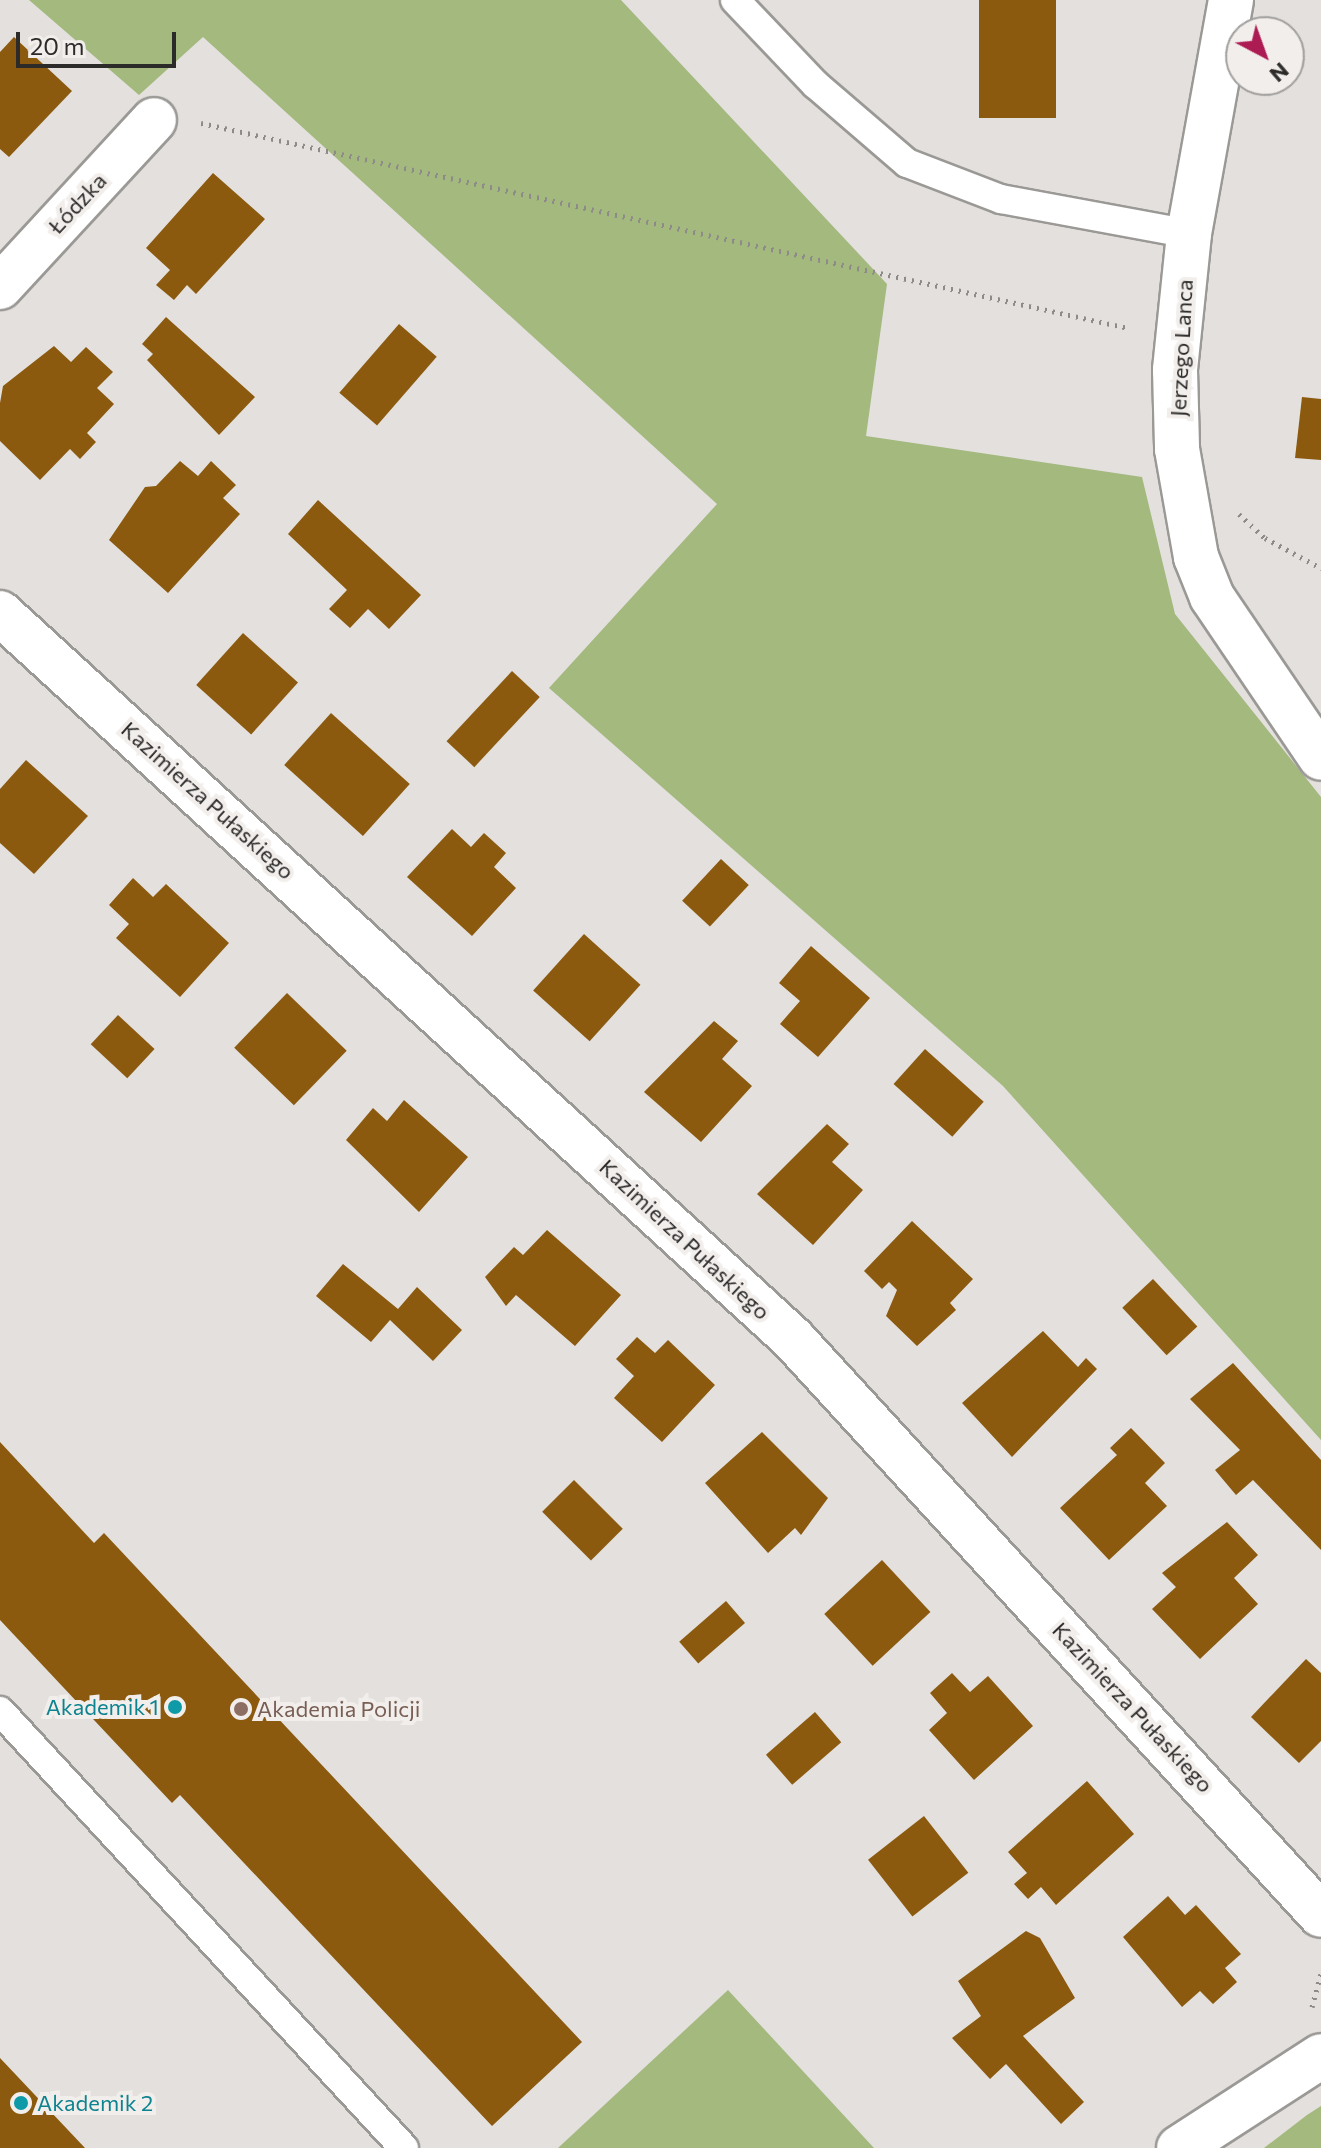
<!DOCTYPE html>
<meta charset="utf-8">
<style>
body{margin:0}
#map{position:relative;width:1321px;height:2148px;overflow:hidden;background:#e3e0de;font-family:Commissioner,sans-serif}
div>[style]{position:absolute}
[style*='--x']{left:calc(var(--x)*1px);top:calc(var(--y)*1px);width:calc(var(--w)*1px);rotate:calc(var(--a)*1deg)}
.green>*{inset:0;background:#a3b97e}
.building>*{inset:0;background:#8b5a0f;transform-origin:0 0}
.path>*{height:5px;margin-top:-2.5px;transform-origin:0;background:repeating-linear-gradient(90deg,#8d8a89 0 2px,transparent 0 8px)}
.roads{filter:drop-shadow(2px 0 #9b9996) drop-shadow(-2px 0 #9b9996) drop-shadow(0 2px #9b9996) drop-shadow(0 -2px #9b9996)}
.lane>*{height:28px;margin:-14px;padding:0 14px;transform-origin:14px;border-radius:14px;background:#fff}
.street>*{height:44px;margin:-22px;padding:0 22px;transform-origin:22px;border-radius:22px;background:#fff}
.dots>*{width:22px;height:22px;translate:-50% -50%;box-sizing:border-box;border:4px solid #f1eeeb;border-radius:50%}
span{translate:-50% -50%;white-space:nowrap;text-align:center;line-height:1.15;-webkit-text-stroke:8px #f1eeeb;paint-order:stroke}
.street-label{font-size:22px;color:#2c2b2a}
.culture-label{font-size:22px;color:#0d838f}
.right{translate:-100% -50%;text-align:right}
.left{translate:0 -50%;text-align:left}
.education-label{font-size:22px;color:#785e54}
.north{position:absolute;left:1225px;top:16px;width:80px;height:80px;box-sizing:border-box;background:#f1eeeb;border:2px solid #a2a09e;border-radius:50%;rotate:139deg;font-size:22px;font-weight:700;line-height:32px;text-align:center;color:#2c2b2a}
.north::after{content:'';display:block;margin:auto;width:28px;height:36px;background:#ac1b52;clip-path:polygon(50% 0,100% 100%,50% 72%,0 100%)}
.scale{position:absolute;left:16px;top:32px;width:160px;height:36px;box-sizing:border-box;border:4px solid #2c2b2a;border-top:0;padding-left:10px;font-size:24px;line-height:28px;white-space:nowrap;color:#2c2b2a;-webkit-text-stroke:6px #f1eeeb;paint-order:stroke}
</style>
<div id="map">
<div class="green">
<i style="clip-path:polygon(29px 0,621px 0,887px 284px,866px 436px,1142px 477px,1175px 614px,1321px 797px,1321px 1440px,1003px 1086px,549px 688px,717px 504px,203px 37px,139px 95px)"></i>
<i style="clip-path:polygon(728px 1990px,874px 2148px,558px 2148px)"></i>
<i style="clip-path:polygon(1321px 2106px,1321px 2148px,1264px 2148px,1307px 2115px)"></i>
</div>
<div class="building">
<i style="left:979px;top:0;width:77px;height:118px"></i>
<i style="clip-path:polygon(14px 37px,72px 91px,9px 157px,0 149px,0 52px)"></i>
<i style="clip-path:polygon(213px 173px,265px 219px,196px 294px,187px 285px,174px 300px,156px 285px,170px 270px,146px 248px)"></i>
<i style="clip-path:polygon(166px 317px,255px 397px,219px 435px,147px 360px,153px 354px,142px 344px)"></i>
<i style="left:399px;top:324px;width:50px;height:91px;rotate:41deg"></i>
<i style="clip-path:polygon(54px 346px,71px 362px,86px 347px,113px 372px,97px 388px,114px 404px,87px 433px,96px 442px,80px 459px,70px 449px,40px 480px,0 441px,0 403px,3px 386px)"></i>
<i style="clip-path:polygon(1302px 397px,1321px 399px,1321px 460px,1295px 458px)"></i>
<i style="clip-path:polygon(180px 461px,198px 476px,211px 461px,236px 485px,223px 498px,240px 514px,168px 593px,109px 540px,145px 487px,156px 486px)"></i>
<i style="clip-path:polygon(318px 500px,421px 595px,389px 629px,368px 609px,350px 628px,329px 609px,347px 590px,288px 534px)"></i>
<i style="left:243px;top:633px;width:74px;height:70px;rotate:42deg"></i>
<i style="left:512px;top:671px;width:38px;height:96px;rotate:43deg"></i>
<i style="left:331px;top:713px;width:106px;height:70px;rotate:42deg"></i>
<i style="clip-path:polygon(26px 760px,88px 816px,34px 874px,0 843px,0 789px)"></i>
<i style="clip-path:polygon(452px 829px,471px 847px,484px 833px,506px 853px,494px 867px,516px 888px,472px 936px,407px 877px)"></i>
<i style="left:721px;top:859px;width:38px;height:57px;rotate:43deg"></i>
<i style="clip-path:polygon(133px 878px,153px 897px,166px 884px,229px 943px,180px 997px,116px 938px,129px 924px,109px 905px)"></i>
<i style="left:584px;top:934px;width:76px;height:76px;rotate:42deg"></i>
<i style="clip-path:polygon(811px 946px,870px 998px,818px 1057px,780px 1024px,800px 1001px,779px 983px)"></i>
<i style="left:287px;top:993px;width:83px;height:76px;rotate:44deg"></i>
<i style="left:118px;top:1015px;width:50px;height:40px;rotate:43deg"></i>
<i style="clip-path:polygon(714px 1021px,738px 1041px,722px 1059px,752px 1086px,701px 1142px,644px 1092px)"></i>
<i style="left:925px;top:1049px;width:79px;height:47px;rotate:42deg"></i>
<i style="clip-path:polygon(404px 1100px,468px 1157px,419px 1212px,346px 1140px,373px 1108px,387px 1121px)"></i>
<i style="clip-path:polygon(827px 1124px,849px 1144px,832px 1162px,863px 1190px,813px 1245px,757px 1194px)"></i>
<i style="clip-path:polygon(912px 1221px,973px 1279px,950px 1303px,956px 1310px,917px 1346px,886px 1316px,897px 1290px,889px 1282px,882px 1289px,864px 1271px)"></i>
<i style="clip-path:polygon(547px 1230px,621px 1295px,575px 1346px,516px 1295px,506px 1306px,485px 1277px,514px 1247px,523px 1255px)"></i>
<i style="clip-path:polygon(343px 1264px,398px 1309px,417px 1287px,462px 1330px,433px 1361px,390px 1320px,371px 1342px,316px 1296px)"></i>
<i style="left:1153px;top:1279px;width:65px;height:42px;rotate:47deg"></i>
<i style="clip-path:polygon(1043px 1331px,1078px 1367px,1086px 1358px,1097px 1369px,1012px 1457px,962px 1403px)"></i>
<i style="clip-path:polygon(637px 1337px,655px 1353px,668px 1340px,715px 1385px,662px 1442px,614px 1398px,634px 1376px,616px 1359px)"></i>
<i style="clip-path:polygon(1233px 1363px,1321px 1460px,1321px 1550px,1253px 1480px,1236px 1495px,1215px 1470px,1240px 1450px,1190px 1399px)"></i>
<i style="clip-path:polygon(1131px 1428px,1165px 1463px,1145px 1483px,1167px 1506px,1109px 1560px,1060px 1508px,1117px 1455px,1110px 1448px)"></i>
<i style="clip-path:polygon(762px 1432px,828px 1498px,801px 1535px,795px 1528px,768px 1553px,705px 1483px)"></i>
<i style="clip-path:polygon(0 1442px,94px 1543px,104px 1533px,582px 2042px,492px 2126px,180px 1795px,172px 1803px,0 1620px)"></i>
<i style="left:574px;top:1480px;width:69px;height:45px;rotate:45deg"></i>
<i style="clip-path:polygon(1227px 1522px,1258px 1555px,1234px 1578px,1258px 1604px,1200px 1659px,1152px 1609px,1176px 1587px,1162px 1573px)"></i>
<i style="left:882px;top:1560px;width:71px;height:79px;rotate:47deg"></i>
<i style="left:726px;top:1601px;width:29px;height:62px;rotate:49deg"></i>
<i style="clip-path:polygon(1306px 1659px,1321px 1673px,1321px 1741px,1299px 1763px,1251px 1717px)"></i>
<i style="clip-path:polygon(952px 1673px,970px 1692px,988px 1676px,1033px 1726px,974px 1780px,929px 1730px,947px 1713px,930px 1693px)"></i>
<i style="left:815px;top:1712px;width:40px;height:65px;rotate:49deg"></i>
<i style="clip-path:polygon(1087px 1781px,1134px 1834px,1056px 1905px,1041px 1887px,1028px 1899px,1014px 1884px,1027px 1873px,1008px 1852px)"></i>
<i style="left:924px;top:1816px;width:72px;height:71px;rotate:52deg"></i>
<i style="clip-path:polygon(1168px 1896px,1185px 1915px,1196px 1905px,1241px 1954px,1225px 1968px,1237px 1982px,1213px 2004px,1200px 1991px,1182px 2007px,1123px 1937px)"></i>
<i style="clip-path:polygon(1026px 1931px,1040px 1938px,1075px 1998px,1023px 2036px,1084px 2102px,1061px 2124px,1006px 2064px,990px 2079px,952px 2038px,981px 2016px,958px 1981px)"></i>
<i style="clip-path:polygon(0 2058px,85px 2148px,0 2148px)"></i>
</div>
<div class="path">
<i style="--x:201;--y:123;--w:949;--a:12.47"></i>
<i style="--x:1239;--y:514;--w:35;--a:43"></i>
<i style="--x:1265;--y:538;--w:64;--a:28.2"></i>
<i style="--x:1312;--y:2007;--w:35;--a:-75"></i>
</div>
<div class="roads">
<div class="lane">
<i style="--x:735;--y:0;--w:116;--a:46.4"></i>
<i style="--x:815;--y:84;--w:121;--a:40.7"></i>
<i style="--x:907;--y:163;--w:101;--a:21"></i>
<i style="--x:1001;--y:199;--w:191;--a:10.5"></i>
<i style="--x:0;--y:1711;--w:595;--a:47.25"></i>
</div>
<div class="street">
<i style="--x:1231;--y:0;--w:238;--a:100.2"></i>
<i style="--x:1189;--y:234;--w:137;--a:95.9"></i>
<i style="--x:1175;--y:370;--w:79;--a:88.5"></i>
<i style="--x:1177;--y:449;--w:110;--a:80"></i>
<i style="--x:1196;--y:557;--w:43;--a:68.2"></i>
<i style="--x:1212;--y:597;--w:194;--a:55.9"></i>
<i style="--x:0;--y:287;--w:227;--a:-47.3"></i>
<i style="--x:0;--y:613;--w:1075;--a:42.47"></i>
<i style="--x:793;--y:1339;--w:781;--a:47.49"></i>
<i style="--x:1179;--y:2148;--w:169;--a:-32.9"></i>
</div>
</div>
<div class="dots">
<i style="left:175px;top:1707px;background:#0f9aa8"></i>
<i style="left:241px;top:1709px;background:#8d6e63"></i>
<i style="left:21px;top:2103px;background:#0f9aa8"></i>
</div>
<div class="street-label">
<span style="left:77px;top:203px;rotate:-47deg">Łódzka</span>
<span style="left:1181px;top:348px;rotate:-87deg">Jerzego Lanca</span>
<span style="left:208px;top:800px;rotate:42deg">Kazimierza Pułaskiego</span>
<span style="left:685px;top:1239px;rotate:43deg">Kazimierza Pułaskiego</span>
<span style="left:1133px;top:1707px;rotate:47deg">Kazimierza Pułaskiego</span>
</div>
<div class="culture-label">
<span class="right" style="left:159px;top:1707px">Akademik 1</span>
<span class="left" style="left:37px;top:2103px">Akademik 2</span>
</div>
<div class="education-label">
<span class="left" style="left:257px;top:1709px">Akademia Policji</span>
</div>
<div class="north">N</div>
<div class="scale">20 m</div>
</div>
